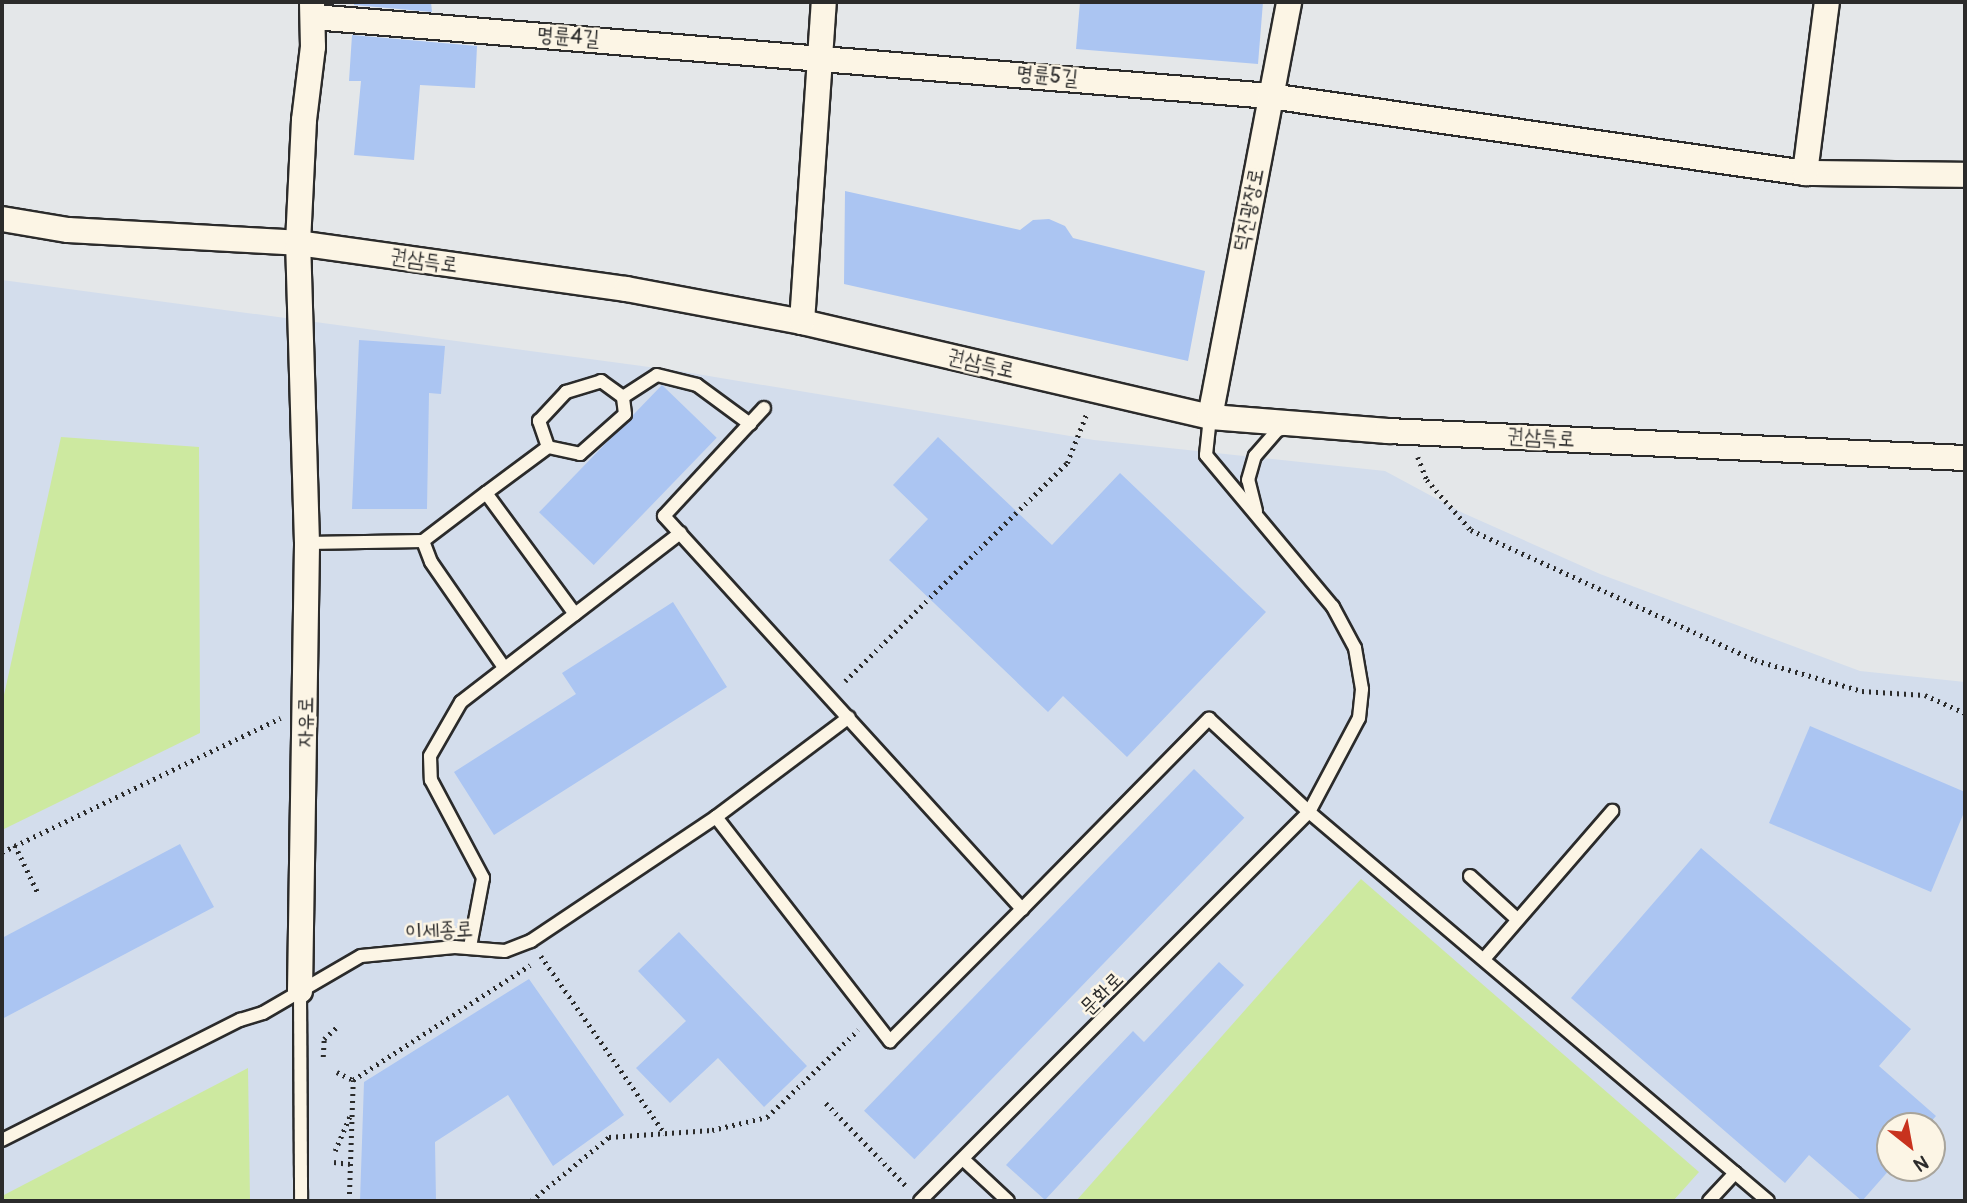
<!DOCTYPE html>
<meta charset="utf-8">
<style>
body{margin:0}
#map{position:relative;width:1967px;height:1203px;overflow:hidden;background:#e4e7e9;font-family:Pangolin,"Poor Story",sans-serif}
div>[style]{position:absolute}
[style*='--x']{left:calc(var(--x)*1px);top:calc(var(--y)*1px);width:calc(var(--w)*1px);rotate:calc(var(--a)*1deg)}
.built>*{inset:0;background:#d3ddec}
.green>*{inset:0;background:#cde9a0}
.building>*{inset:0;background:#abc5f2;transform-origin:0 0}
.path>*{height:4.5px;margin-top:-2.25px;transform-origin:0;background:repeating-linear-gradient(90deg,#2b2b2b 0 2px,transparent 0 7px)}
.roads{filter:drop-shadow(2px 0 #2b2b2b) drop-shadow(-2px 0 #2b2b2b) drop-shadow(0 2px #2b2b2b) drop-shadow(0 -2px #2b2b2b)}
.lane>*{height:12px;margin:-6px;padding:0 6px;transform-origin:6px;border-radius:6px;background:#fcf5e5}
.street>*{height:24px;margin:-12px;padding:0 12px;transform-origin:12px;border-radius:12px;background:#fcf5e5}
span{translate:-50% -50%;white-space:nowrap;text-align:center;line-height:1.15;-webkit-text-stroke:5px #fcf5e5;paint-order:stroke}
.street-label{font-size:21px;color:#2b2b2b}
.frame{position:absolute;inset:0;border:4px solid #2b2b2b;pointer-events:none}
.north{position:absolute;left:1876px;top:1112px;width:70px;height:70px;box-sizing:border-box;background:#fcf5e5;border:2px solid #a8a49b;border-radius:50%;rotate:149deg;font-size:19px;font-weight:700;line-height:28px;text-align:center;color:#2b2b2b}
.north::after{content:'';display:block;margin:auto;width:24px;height:32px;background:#c8321e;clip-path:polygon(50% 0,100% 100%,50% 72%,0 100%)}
</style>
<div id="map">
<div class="built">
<i style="clip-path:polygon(evenodd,2px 280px,679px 371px,1094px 440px,1385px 471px,1463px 513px,1600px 574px,1860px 671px,1965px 682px,1965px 1201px,2px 1201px,2px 280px,1890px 1126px,1932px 1126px,1932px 1168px,1890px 1168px,1890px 1126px)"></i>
</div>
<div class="green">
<i style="clip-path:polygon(61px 437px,199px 447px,200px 733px,2px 830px,2px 704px)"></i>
<i style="clip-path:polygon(1361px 879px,1699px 1172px,1673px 1201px,1076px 1201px)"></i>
<i style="clip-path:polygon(248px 1068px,250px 1201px,2px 1201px,2px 1196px)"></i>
</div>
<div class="building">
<i style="clip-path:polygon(354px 2px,431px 2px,432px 12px,354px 5px)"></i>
<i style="clip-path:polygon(1080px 2px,1263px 2px,1258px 64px,1076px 49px)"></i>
<i style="clip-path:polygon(352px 35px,477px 46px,475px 88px,420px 85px,414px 160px,354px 155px,361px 81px,349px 81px)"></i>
<i style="clip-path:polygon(845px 191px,1020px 230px,1033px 220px,1049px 219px,1065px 226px,1073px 238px,1205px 271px,1188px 361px,844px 284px)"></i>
<i style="clip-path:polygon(359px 340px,445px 346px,441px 394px,429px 393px,427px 509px,352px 509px)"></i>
<i style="left:662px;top:385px;width:76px;height:177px;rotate:44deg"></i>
<i style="clip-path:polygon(938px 437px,1052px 545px,1120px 473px,1266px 612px,1127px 757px,1063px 696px,1048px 712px,889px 560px,928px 519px,893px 485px)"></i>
<i style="clip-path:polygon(673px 602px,727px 687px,494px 835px,454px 772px,576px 694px,562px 673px)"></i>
<i style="clip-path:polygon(1810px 726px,1965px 792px,1965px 810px,1931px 892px,1769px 823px)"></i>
<i style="left:1194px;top:769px;width:70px;height:475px;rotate:44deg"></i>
<i style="clip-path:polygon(180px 844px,214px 907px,2px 1019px,2px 938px)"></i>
<i style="clip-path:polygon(1701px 848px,1911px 1029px,1879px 1066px,1936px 1116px,1927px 1126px,1890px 1126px,1891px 1168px,1862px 1201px,1809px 1155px,1785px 1183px,1571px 998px)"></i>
<i style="clip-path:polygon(679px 932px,807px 1066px,764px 1107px,718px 1058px,670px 1103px,636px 1068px,686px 1021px,638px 971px)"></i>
<i style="clip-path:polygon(1219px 962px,1244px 985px,1045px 1200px,1006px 1165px,1133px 1031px,1144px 1042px)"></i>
<i style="clip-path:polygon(529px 979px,624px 1115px,553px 1166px,508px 1095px,435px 1142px,436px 1201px,360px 1201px,364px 1082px)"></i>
</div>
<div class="path">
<i style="--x:1418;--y:457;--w:25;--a:69"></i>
<i style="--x:1427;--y:480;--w:67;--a:48.7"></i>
<i style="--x:1471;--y:530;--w:312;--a:24.6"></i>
<i style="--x:1755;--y:660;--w:111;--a:16.2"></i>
<i style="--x:1862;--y:691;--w:63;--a:3.6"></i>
<i style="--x:1925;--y:695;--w:44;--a:24.2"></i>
<i style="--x:845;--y:681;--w:311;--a:-44.5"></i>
<i style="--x:1067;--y:463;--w:52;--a:-68.4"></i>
<i style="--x:15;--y:845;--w:53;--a:64.4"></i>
<i style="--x:2;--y:852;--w:309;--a:-25.7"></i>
<i style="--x:541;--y:956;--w:217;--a:55.1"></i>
<i style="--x:323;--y:1057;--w:18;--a:-87"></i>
<i style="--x:324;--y:1039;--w:19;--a:-43"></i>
<i style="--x:337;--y:1072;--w:18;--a:27"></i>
<i style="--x:826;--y:1103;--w:118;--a:46"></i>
<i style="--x:335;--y:1151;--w:38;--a:-67"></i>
<i style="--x:334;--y:1162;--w:16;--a:7"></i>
<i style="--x:349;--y:1201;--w:121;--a:-88.1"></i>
<i style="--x:353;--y:1080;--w:211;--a:-33"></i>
<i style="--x:531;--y:1201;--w:101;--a:-39.4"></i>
<i style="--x:609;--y:1137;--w:103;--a:-3.9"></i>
<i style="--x:712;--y:1130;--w:57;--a:-13.3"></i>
<i style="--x:767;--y:1117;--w:126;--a:-43.7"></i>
</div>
<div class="roads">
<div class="lane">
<i style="--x:764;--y:408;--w:147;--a:132.8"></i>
<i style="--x:664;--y:516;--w:532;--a:47.67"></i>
<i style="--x:1022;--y:909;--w:267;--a:-45.5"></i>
<i style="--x:1209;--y:719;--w:137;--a:42.9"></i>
<i style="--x:1309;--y:812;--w:558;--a:40.28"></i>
<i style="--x:1735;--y:1173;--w:38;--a:133"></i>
<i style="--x:548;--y:447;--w:28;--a:-109"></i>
<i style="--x:539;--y:421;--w:40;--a:-47"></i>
<i style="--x:566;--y:392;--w:37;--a:-17"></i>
<i style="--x:601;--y:381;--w:27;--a:36"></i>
<i style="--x:486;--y:493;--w:77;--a:-36.6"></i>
<i style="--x:548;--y:447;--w:33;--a:12"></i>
<i style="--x:580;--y:454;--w:60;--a:-41.6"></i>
<i style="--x:625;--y:414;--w:17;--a:-97"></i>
<i style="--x:623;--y:397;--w:40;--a:-32.9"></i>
<i style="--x:657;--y:375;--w:41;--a:14"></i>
<i style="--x:697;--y:385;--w:66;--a:36.3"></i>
<i style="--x:1256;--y:511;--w:32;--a:-104"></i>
<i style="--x:1248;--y:480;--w:25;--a:-74"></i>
<i style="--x:1255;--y:456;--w:35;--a:-49"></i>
<i style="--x:1278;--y:430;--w:8;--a:-14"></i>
<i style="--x:423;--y:541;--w:22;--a:69"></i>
<i style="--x:431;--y:562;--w:126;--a:55.3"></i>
<i style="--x:307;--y:543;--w:116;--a:-1"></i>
<i style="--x:423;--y:541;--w:79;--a:-37.3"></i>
<i style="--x:486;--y:493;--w:150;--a:53.7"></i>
<i style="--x:575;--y:614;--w:144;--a:142.3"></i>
<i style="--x:461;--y:702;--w:62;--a:119.9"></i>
<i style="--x:430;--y:756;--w:24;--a:88"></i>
<i style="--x:431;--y:780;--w:111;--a:62"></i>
<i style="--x:483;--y:878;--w:70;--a:100.7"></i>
<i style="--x:575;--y:614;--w:133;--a:-37.6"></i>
<i style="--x:716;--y:817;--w:284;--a:52.2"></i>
<i style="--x:890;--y:1041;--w:187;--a:-45"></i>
<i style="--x:1470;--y:876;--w:64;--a:42.5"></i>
<i style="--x:1484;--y:959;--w:196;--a:-49.1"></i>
<i style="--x:300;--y:991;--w:210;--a:89.7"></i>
<i style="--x:2;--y:1140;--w:267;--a:-26.8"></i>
<i style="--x:240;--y:1020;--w:24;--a:-17"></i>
<i style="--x:263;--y:1013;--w:113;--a:-30.2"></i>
<i style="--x:361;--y:956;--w:94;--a:-5.5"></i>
<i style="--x:455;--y:947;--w:50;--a:4.6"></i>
<i style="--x:505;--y:951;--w:28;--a:-21"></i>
<i style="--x:531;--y:941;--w:223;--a:-33.8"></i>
<i style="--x:716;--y:817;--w:166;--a:-36.9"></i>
<i style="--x:964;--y:1160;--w:60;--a:43"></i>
<i style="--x:1735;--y:1173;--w:43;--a:40.3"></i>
<i style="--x:920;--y:1201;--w:550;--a:-45"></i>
<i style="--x:1309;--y:812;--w:106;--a:-62"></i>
<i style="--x:1359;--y:718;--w:29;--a:-84"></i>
<i style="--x:1362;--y:689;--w:42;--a:-99.7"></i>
<i style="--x:1355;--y:648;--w:47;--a:-118.2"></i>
<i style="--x:1333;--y:607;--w:198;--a:-129.9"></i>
<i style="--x:1206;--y:455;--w:38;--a:-84"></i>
</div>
<div class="street">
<i style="--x:313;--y:17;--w:960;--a:4.72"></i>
<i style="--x:1270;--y:96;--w:541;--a:8.19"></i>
<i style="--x:1805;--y:173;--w:160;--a:0.7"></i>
<i style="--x:1805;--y:173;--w:172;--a:-82.7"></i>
<i style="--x:2;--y:219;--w:67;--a:9.5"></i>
<i style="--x:68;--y:230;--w:230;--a:3.2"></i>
<i style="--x:298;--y:243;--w:331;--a:8"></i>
<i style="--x:626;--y:289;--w:179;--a:10.6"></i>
<i style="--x:802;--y:322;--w:419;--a:13.1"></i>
<i style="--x:1210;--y:417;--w:179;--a:4.5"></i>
<i style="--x:1388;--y:431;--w:578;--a:2.68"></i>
<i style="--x:802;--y:322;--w:321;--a:-86.1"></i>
<i style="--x:1210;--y:417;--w:422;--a:-79.2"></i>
<i style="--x:300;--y:991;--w:448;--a:-89.1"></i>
<i style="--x:307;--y:543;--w:300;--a:-91.7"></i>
<i style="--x:298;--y:243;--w:123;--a:-87.2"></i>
<i style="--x:304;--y:120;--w:74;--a:-83"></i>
<i style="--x:313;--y:47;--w:45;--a:-91.3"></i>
</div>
</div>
<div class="street-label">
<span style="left:568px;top:37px;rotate:4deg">명륜4길</span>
<span style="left:1047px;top:76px;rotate:5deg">명륜5길</span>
<span style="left:1249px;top:210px;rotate:-79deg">덕진광장로</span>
<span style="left:424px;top:261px;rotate:8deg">권삼득로</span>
<span style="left:981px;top:364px;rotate:13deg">권삼득로</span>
<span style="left:1541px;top:438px;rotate:3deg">권삼득로</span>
<span style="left:306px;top:722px;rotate:-89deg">자유로</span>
<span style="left:439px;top:931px;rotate:-3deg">이세종로</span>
<span style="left:1102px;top:994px;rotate:-45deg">문화로</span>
</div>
<div class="frame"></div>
<div class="north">N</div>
</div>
